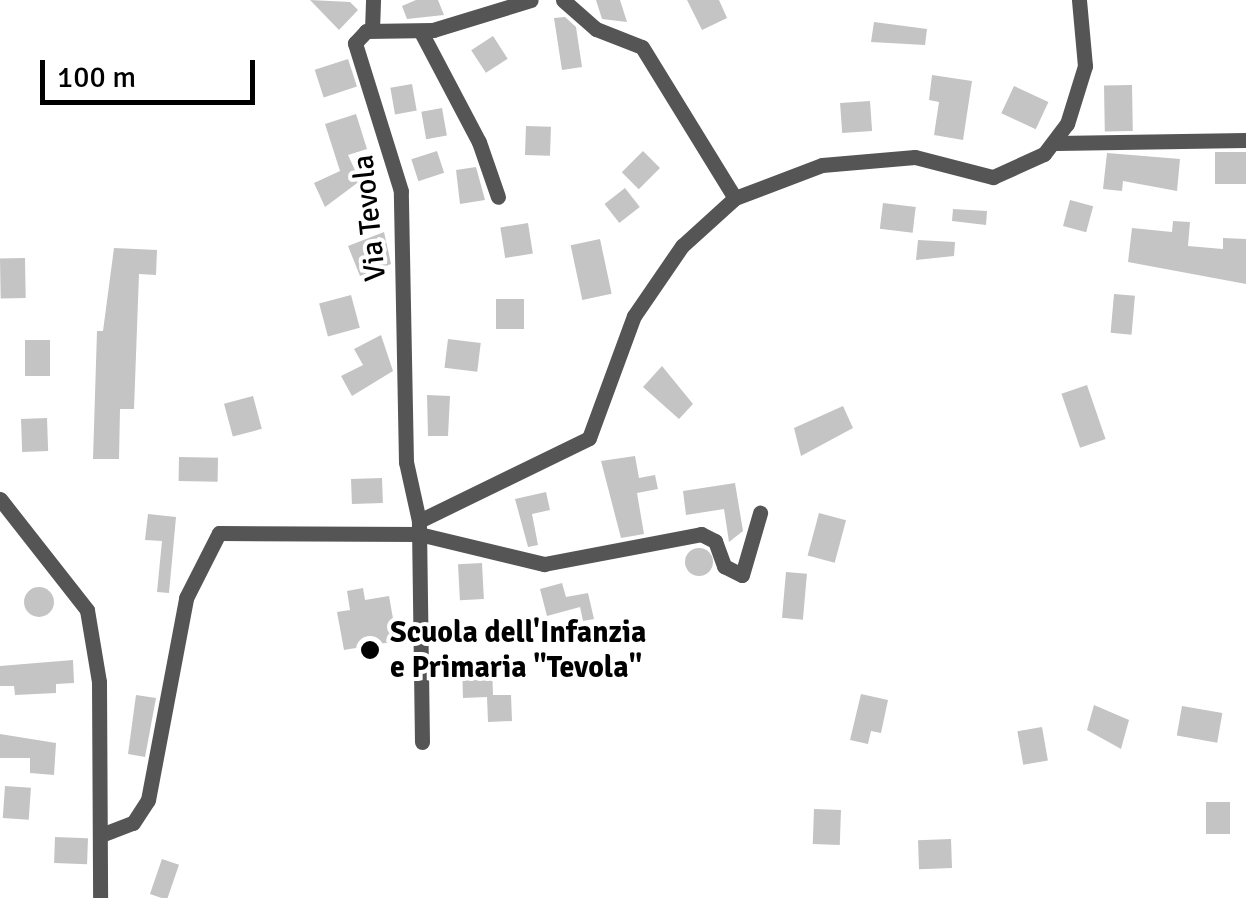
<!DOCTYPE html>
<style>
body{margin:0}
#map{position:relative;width:1246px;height:898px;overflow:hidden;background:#fff;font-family:Signika,sans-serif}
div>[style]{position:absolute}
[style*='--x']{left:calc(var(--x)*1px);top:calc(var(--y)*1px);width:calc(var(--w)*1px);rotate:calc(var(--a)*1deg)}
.building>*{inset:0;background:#c4c4c4;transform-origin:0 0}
.round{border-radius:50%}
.street>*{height:15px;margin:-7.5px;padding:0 7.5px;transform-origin:7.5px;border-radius:7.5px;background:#555}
.dots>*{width:28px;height:28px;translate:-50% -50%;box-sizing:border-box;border:5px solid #fff;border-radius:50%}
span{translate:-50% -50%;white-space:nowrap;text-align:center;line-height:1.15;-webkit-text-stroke:8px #fff;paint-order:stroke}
.street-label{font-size:30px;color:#000}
.poi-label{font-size:30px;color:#000;font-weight:700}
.left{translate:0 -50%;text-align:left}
.scale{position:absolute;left:40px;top:60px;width:215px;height:45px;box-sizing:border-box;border:5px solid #000;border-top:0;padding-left:12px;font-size:30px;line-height:35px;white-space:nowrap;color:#000;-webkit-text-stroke:8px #fff;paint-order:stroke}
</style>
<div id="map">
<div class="building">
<i style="clip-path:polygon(310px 0,350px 2px,358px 10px,339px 30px)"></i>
<i style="clip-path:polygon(416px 0,438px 0,444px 15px,407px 19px,402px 6px)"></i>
<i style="clip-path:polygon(596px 0,620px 0,627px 22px,602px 19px)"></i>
<i style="clip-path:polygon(687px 0,719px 0,727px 18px,702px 30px)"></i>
<i style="clip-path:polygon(565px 17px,576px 27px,582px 67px,562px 70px,554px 18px)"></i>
<i style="clip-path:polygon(874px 22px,927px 29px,925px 45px,871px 42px)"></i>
<i style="left:493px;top:36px;width:27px;height:26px;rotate:57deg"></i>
<i style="left:348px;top:59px;width:29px;height:35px;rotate:72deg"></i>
<i style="clip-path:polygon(932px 75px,972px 81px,963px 140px,934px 135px,939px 102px,929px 100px)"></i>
<i style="left:412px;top:84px;width:27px;height:22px;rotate:80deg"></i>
<i style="left:1132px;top:85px;width:46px;height:28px;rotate:89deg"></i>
<i style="left:1014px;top:86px;width:38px;height:30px;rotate:25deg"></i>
<i style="left:870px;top:101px;width:30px;height:30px;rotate:86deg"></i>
<i style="left:442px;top:108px;width:28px;height:21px;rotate:80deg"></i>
<i style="clip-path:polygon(356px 114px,367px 149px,348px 155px,360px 181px,325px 207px,314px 183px,340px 171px,325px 124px)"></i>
<i style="left:526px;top:126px;width:25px;height:29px;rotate:2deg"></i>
<i style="left:437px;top:151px;width:23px;height:27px;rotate:72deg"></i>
<i style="left:643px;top:151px;width:24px;height:30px;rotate:45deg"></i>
<i style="left:1246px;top:152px;width:32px;height:31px;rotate:90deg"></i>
<i style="clip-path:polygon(1107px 153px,1180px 159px,1177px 191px,1123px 181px,1122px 191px,1103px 189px)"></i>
<i style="clip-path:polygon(476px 167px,485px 200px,460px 204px,456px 170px)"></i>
<i style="left:625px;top:188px;width:24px;height:26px;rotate:52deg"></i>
<i style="left:1070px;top:200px;width:24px;height:27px;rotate:15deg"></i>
<i style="left:883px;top:203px;width:33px;height:26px;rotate:7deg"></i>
<i style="clip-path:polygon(953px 209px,987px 211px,986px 225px,952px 221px)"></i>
<i style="clip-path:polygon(1173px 221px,1190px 222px,1188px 246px,1223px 249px,1223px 238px,1246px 239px,1246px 284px,1128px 262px,1132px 228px,1172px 232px)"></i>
<i style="left:528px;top:223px;width:31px;height:28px;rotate:81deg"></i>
<i style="clip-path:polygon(384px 232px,391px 264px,360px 276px,348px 246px)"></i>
<i style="left:600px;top:239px;width:56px;height:30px;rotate:78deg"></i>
<i style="clip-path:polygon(918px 240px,955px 242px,954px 256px,916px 260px)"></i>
<i style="clip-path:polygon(114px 248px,157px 250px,156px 275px,139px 274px,134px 409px,120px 409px,119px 459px,93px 459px,97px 331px,103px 331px)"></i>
<i style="left:25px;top:258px;width:40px;height:25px;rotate:89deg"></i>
<i style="left:1114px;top:294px;width:21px;height:39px;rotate:5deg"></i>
<i style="left:351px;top:295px;width:34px;height:33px;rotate:75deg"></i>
<i style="left:524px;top:299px;width:30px;height:28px;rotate:90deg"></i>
<i style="clip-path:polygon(381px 335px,393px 371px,352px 396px,341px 376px,363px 365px,354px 349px)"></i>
<i style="left:448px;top:339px;width:33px;height:29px;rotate:7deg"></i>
<i style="left:25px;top:340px;width:25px;height:36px"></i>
<i style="clip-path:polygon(662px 366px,693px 404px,679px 419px,643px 387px)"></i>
<i style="left:1087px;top:385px;width:57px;height:27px;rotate:71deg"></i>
<i style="clip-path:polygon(427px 395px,450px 396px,448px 436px,428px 436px)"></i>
<i style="left:253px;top:396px;width:34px;height:30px;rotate:75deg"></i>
<i style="clip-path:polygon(843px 406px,853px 428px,801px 456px,794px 428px)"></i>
<i style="left:47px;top:418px;width:33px;height:26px;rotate:88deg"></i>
<i style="clip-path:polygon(635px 456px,639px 478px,655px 475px,658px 489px,637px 493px,644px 534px,621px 538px,601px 461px)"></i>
<i style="left:179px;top:457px;width:39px;height:24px;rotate:1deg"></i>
<i style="left:382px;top:478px;width:25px;height:31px;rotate:88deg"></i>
<i style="clip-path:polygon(735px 483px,743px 531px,729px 542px,724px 509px,686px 515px,683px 491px)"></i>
<i style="clip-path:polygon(546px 492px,550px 510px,532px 514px,538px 545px,528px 547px,515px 499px)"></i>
<i style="left:819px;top:513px;width:28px;height:44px;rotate:15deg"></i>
<i style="clip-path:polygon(148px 514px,176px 517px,169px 593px,157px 592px,162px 541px,145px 540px)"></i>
<i class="round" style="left:685px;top:548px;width:28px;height:28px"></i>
<i style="left:482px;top:563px;width:36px;height:24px;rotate:87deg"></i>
<i style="left:786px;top:572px;width:21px;height:46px;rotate:5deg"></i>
<i style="clip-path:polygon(562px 583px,566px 597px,588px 593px,594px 619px,583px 621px,580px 607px,547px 616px,540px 589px)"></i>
<i class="round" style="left:24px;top:587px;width:30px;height:30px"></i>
<i style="clip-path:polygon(363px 588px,365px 600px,389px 596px,397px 641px,344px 650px,337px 612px,350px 610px,347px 591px)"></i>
<i style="clip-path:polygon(73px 660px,74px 683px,56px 684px,56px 693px,15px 695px,14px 686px,0 686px,0 666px)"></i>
<i style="clip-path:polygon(492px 665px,493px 695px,511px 695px,512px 721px,488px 722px,487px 697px,463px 698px,462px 666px)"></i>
<i style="clip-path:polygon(861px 694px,888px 700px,881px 733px,871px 731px,868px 744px,850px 740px)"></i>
<i style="clip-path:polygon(136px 695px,156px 698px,145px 757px,128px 754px)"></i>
<i style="clip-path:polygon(1094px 705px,1129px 720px,1121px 749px,1087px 730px)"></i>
<i style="left:1182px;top:706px;width:41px;height:30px;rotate:10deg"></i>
<i style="left:1042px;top:727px;width:34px;height:25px;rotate:80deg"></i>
<i style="clip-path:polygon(0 734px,56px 743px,54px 775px,30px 773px,30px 758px,0 758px)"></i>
<i style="left:5px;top:786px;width:26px;height:32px;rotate:4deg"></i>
<i style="left:1206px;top:802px;width:24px;height:32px"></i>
<i style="left:814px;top:809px;width:27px;height:35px;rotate:2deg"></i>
<i style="left:55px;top:837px;width:33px;height:26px;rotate:2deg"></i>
<i style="left:951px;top:839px;width:29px;height:33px;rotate:88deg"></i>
<i style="left:162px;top:859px;width:18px;height:37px;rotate:19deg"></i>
</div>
<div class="street">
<i style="--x:563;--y:0;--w:44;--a:41.3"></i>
<i style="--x:596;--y:29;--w:49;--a:21.4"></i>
<i style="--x:642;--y:47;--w:177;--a:58.4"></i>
<i style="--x:372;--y:30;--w:30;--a:-88"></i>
<i style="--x:421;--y:32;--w:124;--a:62.2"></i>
<i style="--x:479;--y:142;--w:58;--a:70.9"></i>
<i style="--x:1056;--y:143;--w:190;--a:-0.9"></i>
<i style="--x:0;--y:499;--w:141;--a:51.9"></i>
<i style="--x:87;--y:610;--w:73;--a:80.5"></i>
<i style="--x:99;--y:682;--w:216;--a:89.7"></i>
<i style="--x:419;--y:521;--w:189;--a:-26"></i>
<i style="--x:589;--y:438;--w:130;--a:-69.8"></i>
<i style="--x:634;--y:316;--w:85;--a:-55.6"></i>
<i style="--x:682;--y:246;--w:72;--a:-42.2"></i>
<i style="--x:735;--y:198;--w:93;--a:-20.8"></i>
<i style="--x:822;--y:165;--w:93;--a:-4.9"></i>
<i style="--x:915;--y:157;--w:81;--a:14.4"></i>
<i style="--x:993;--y:177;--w:56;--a:-24.3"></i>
<i style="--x:1044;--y:154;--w:38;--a:-53"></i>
<i style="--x:1067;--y:124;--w:61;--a:-72.8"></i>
<i style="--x:1085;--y:66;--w:66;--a:-95.2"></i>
<i style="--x:422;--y:742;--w:221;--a:-90.8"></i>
<i style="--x:419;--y:521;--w:60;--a:-102.4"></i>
<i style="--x:406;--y:462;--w:271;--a:-91.1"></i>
<i style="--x:401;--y:191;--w:155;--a:-107.3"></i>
<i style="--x:355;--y:43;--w:16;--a:-47"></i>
<i style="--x:366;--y:31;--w:67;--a:-0.9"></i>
<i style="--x:433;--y:30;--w:102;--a:-17"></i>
<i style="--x:101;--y:835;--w:34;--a:-21"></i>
<i style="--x:133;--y:823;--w:27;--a:-57"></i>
<i style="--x:148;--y:800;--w:206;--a:-79.3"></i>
<i style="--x:186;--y:598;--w:73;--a:-63.1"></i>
<i style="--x:219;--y:533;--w:200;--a:0.3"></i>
<i style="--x:419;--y:534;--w:129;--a:13.5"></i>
<i style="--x:544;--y:564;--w:160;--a:-10.8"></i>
<i style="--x:701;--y:534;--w:16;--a:27"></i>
<i style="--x:715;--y:541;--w:27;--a:70"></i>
<i style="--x:724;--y:566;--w:20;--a:27"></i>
<i style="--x:742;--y:575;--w:65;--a:-73.8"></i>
</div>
<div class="dots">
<i style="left:370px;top:650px;background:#000"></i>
</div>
<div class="street-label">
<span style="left:370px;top:218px;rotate:-96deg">Via Tevola</span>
</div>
<div class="poi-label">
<span class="left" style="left:390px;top:650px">Scuola dell'Infanzia<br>e Primaria "Tevola"</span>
</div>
<div class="scale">100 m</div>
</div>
